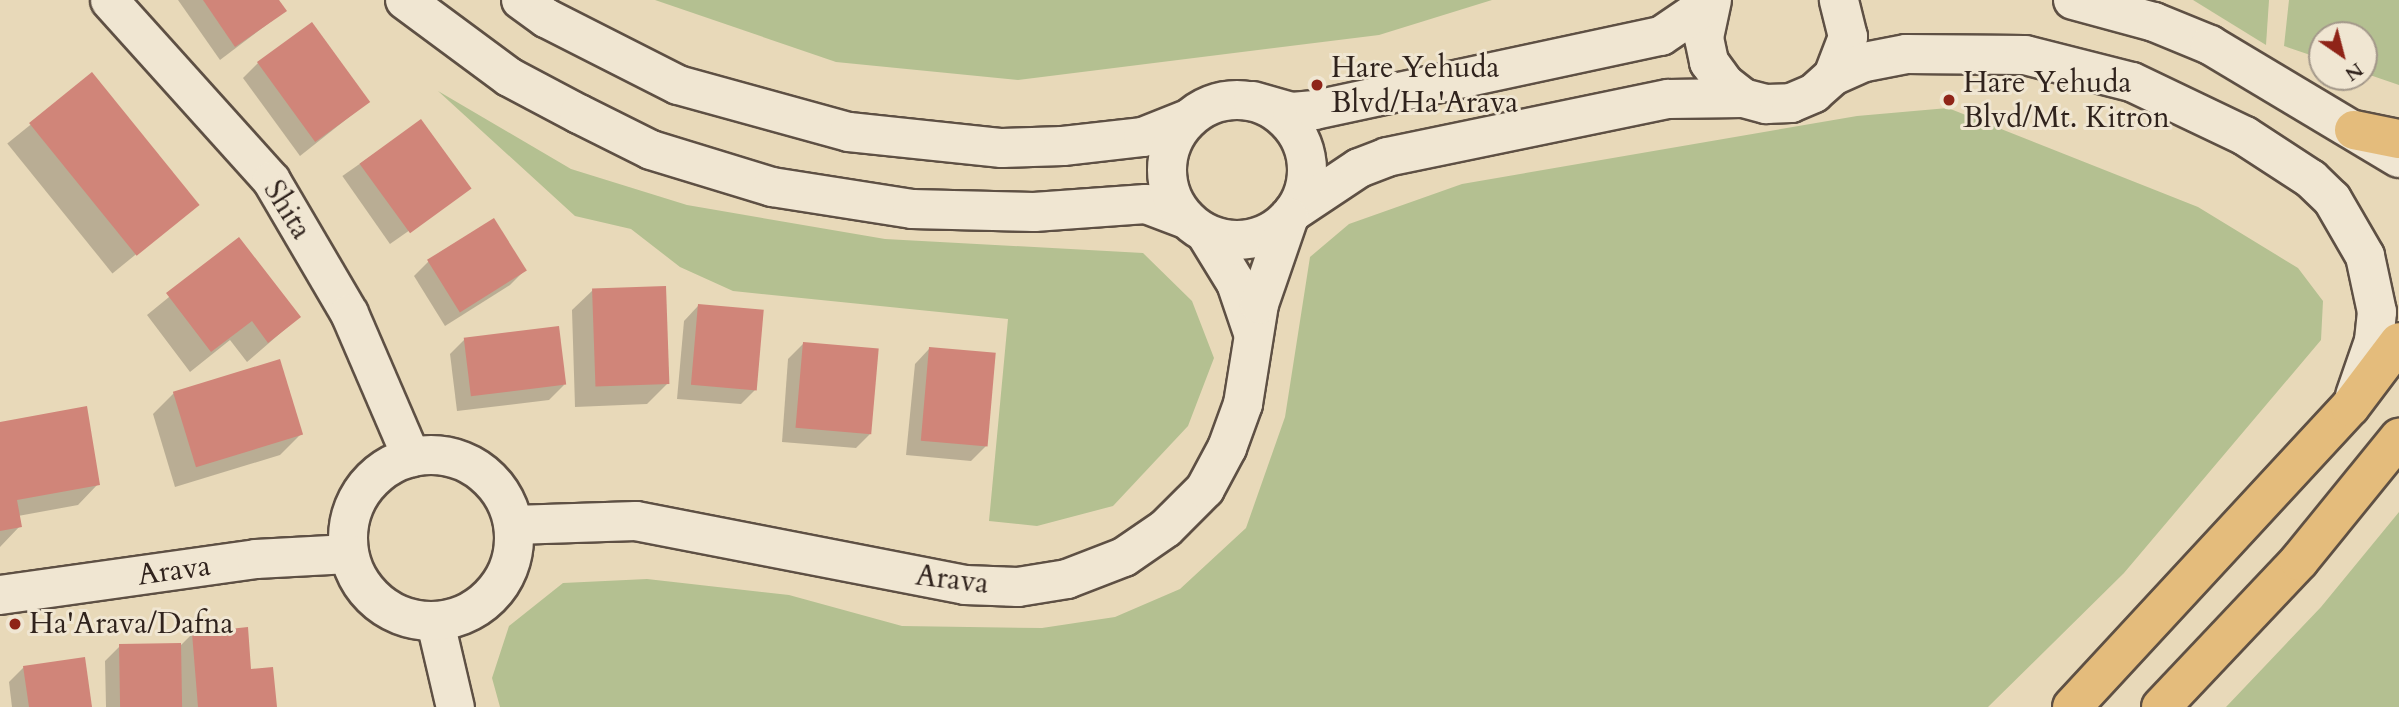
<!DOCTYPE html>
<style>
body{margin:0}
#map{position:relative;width:2399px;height:707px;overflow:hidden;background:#e8d9b9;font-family:Cardo,serif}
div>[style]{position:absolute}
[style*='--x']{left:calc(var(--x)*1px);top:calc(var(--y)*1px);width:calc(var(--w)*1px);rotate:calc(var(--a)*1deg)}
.green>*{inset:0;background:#b4c091}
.shadow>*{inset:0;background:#0003;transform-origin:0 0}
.building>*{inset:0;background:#d08579;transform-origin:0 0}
.roads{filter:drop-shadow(2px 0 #5e5044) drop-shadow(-2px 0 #5e5044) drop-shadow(0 2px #5e5044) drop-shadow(0 -2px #5e5044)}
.minor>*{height:37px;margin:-18.5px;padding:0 18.5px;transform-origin:18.5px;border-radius:18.5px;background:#f0e6d2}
.tertiary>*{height:38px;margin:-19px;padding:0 19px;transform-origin:19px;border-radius:19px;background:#f0e6d2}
.tertiary>.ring{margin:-19px;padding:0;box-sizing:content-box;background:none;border:38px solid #f0e6d2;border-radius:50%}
.primary>*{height:38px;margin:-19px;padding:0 19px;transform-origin:19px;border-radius:19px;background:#e4bc7c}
.dots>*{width:19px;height:19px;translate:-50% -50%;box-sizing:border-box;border:4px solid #f0e6d2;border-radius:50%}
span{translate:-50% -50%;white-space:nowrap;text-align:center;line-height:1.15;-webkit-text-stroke:6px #f0e6d2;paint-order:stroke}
.poi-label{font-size:30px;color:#30231d}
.left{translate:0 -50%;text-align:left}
.street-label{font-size:30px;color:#30231d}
.north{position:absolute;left:2308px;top:21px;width:70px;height:70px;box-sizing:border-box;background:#f0e6d2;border:2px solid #a3988a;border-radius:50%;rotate:145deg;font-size:19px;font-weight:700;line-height:28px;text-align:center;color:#30231d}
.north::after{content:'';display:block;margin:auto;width:24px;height:32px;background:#8f2418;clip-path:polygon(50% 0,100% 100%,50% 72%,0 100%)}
</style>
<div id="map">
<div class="green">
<i style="clip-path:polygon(655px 0,1492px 0,1379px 35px,1018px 80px,836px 62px)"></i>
<i style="clip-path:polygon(2193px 0,2269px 0,2266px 45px)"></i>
<i style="clip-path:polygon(2289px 0,2399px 0,2399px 85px,2364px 73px,2364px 35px,2322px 35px,2322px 59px,2284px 46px)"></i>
<i style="clip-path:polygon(438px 91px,571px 169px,687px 205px,885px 239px,1143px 253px,1192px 301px,1214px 358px,1188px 426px,1113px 506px,1037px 526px,989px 521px,1008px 319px,733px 291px,680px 267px,631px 229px,575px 216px)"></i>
<i style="clip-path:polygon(1948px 108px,2198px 207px,2298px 268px,2323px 301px,2321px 340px,2124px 573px,1988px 707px,500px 707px,492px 678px,509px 626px,563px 583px,647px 579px,789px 595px,902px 626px,1042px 628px,1115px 617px,1180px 589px,1246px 528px,1285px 417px,1310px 257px,1349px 224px,1462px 184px,1857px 116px)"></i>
<i style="clip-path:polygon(2399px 512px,2399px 707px,2226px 707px,2321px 607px)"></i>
</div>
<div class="shadow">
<i style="clip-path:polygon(178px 0,277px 0,285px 11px,220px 60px)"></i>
<i style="clip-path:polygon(258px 63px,368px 102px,300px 156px,243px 78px)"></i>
<i style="left:92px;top:75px;width:167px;height:109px;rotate:51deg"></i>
<i style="left:421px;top:121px;width:83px;height:96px;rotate:55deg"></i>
<i style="clip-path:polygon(239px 240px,299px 317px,247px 362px,230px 340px,190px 372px,147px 315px)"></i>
<i style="clip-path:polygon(429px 261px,525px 270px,510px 285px,445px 326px,414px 276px)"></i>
<i style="clip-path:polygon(593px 290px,668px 383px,647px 404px,575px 407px,572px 310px)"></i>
<i style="clip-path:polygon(698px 306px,756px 389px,741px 404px,677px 399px,684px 321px)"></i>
<i style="clip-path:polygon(465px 339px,564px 385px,549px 400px,457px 411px,450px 354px)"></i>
<i style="clip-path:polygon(803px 344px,871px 433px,856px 448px,782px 442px,788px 359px)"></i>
<i style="clip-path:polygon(929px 349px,986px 446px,971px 461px,906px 455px,915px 364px)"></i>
<i style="clip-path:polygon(174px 393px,301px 434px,280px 455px,175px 487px,153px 414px)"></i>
<i style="clip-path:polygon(0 424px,98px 484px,78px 505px,18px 516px,20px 526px,0 547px)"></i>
<i style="clip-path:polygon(192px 634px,250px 671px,275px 707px,106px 707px,105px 661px,120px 646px,179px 647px)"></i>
<i style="clip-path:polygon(24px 667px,90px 707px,12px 707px,9px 682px)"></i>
</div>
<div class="building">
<i style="clip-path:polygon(203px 0,279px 0,287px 11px,235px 47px)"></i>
<i style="left:312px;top:22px;width:99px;height:68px;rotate:54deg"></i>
<i style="left:92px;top:72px;width:171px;height:81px;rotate:51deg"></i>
<i style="left:421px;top:119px;width:86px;height:76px;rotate:54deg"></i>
<i style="left:494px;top:218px;width:62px;height:79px;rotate:58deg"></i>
<i style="clip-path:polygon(239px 237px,301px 317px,268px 343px,252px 321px,211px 352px,166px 293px)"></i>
<i style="left:666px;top:286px;width:98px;height:74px;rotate:88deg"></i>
<i style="left:698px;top:304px;width:66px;height:81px;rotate:5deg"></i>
<i style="left:559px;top:326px;width:59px;height:96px;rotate:83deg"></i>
<i style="left:803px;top:342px;width:76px;height:86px;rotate:5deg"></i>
<i style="left:929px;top:347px;width:67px;height:94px;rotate:5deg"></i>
<i style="left:280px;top:359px;width:79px;height:112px;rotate:73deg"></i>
<i style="clip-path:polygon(87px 406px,100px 485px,17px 500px,22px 527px,0 531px,0 422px)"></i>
<i style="clip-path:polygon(248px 627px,251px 669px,273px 667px,277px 707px,198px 707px,192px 633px)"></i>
<i style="left:181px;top:643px;width:64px;height:62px;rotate:89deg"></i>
<i style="clip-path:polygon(85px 657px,92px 707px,29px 707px,23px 666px)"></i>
</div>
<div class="roads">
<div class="minor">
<i style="--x:109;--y:0;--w:242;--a:48"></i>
<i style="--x:271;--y:180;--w:154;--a:59.6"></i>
<i style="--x:349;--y:313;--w:157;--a:66.7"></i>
<i style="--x:435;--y:622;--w:87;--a:76.8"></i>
</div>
<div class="tertiary">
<i style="--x:405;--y:0;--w:129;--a:36.5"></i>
<i style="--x:509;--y:77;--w:79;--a:27.9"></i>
<i style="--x:579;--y:114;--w:80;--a:26.6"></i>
<i style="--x:651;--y:150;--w:127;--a:17"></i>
<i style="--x:772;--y:187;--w:142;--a:8.9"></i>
<i style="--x:912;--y:209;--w:122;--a:1.4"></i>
<i style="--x:1034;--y:212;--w:112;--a:-4.1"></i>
<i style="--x:1146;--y:204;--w:43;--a:20.6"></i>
<i style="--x:521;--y:0;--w:31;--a:36"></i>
<i style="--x:546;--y:18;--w:148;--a:26.9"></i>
<i style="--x:678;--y:85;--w:177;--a:15.4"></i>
<i style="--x:849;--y:132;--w:154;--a:6"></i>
<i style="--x:1002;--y:148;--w:61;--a:-1.9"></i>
<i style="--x:1063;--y:146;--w:81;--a:-6.4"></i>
<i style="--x:1143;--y:137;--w:48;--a:-21.8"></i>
<i style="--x:1712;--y:0;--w:39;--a:102"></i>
<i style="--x:1704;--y:38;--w:25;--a:78"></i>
<i style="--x:1709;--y:62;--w:26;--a:54"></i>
<i style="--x:1724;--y:83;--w:24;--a:38"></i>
<i style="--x:1743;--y:98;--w:24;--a:15"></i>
<i style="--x:1766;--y:104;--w:25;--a:-2"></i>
<i style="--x:1791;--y:103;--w:25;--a:-23"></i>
<i style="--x:1814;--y:93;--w:25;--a:-42"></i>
<i style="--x:1833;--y:76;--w:42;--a:-69"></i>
<i style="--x:1848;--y:37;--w:38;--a:-104"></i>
<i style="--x:2073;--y:0;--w:84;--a:15.2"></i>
<i style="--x:2154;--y:22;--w:61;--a:22.3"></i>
<i style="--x:2210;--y:45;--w:220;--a:30.9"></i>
<i style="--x:1833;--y:76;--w:35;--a:-24"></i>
<i style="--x:1865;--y:62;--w:42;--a:-11"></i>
<i style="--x:1906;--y:54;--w:119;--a:0.5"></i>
<i style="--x:2025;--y:55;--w:110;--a:14.2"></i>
<i style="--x:2132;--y:82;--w:125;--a:25.5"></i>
<i style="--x:2245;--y:136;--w:79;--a:33.1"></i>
<i style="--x:2311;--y:179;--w:29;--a:44"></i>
<i style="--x:2332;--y:199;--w:66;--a:59.9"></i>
<i style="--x:2365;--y:256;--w:57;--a:77.9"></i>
<i style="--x:2377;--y:312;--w:29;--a:96"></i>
<i style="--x:2374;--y:341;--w:58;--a:109.1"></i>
<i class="ring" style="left:1167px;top:100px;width:102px;height:102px"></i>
<i style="--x:1253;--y:101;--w:41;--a:15.8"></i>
<i style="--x:1292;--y:112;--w:23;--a:-5"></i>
<i style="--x:1315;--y:110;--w:354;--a:-12.1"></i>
<i style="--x:1661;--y:36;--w:60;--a:-34.2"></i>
<i style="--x:1293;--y:212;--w:79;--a:-33.7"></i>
<i style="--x:1359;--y:168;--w:30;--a:-21"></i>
<i style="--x:1387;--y:157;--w:287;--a:-11.7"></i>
<i style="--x:1668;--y:99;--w:75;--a:-0.8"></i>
<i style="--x:1206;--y:234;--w:57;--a:58.5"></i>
<i style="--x:1236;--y:283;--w:53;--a:71.2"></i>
<i class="ring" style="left:348px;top:455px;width:128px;height:128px"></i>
<i style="--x:514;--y:525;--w:122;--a:-1.9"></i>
<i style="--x:636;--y:521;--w:335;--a:11"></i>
<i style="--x:965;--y:585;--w:53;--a:2.2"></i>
<i style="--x:1018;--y:587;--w:50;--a:-9.3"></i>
<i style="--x:1067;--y:579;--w:61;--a:-21.1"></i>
<i style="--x:1124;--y:557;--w:51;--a:-34.6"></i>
<i style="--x:1166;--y:528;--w:55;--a:-45"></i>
<i style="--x:1205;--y:489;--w:47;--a:-61.8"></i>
<i style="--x:1227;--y:448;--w:47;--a:-70"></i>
<i style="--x:1243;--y:404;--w:101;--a:-80.9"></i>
<i style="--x:1259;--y:304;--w:92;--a:-71"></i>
<i style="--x:0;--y:595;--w:259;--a:-8"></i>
<i style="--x:256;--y:559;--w:93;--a:-3.1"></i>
</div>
<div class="primary">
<i style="--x:2354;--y:130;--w:46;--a:11.3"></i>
<i style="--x:2072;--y:707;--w:409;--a:-47.2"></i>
<i style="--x:2350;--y:407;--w:81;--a:-53"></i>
<i style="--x:2161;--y:707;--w:201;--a:-46.6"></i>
<i style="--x:2299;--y:561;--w:159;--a:-50.9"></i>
</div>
</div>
<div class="dots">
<i style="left:1317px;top:85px;background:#8f2418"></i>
<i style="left:1949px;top:100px;background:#8f2418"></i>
<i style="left:15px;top:624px;background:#8f2418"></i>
</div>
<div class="poi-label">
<span class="left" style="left:1331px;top:85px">Hare Yehuda<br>Blvd/Ha'Arava</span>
<span class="left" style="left:1963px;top:100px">Hare Yehuda<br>Blvd/Mt. Kitron</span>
<span class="left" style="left:29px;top:624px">Ha'Arava/Dafna</span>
</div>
<div class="street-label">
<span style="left:287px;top:210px;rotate:58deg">Shita</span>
<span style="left:174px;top:571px;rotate:-8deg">Arava</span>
<span style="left:952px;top:580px;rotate:7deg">Arava</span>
</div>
<div class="north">N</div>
</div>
